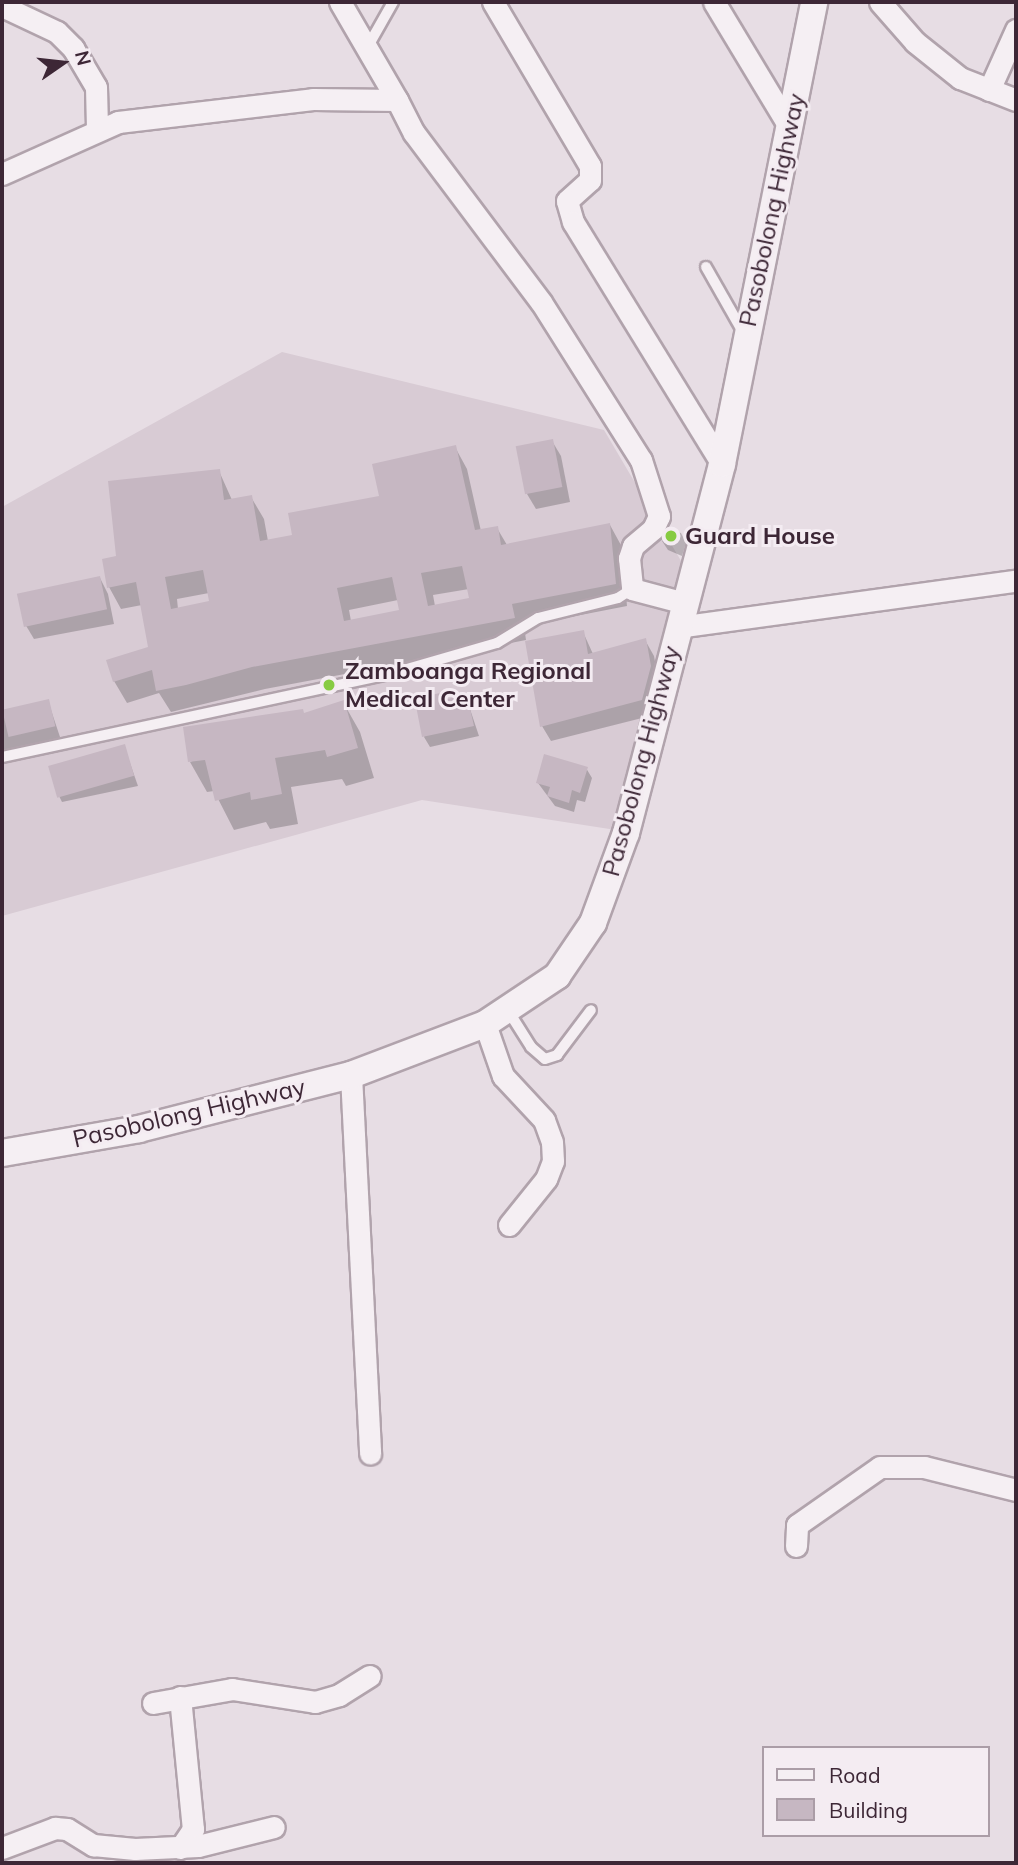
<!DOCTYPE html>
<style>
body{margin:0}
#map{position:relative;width:1018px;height:1865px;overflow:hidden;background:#e7dde4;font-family:Mulish,sans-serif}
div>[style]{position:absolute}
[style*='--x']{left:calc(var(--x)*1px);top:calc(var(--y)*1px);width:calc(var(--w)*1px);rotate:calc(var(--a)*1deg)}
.built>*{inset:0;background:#d8cbd4}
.shadow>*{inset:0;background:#0003}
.building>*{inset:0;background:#c6b7c2;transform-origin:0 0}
.roads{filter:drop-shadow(2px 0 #b1a3ac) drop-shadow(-2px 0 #b1a3ac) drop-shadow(0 2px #b1a3ac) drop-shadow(0 -2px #b1a3ac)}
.service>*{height:10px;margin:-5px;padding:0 5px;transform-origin:5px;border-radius:5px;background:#f5eff3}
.minor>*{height:21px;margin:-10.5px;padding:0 10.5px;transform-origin:10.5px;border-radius:10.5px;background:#f5eff3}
.tertiary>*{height:26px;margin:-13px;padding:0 13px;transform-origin:13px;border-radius:13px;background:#f5eff3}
.dots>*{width:19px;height:19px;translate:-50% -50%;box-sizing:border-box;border:4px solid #f4ecf2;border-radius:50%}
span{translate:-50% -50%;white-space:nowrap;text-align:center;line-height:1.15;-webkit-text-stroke:6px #f4ecf2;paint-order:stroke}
.street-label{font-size:24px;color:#3d2736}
.poi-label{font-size:24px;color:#3d2736;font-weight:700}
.left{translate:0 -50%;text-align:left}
.frame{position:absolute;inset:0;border:4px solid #3d2736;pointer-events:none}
.legend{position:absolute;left:762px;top:1746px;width:228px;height:91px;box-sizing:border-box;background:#f4ecf2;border:2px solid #ab9da7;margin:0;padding:9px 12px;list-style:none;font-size:21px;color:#3d2736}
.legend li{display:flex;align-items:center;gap:14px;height:35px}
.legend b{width:35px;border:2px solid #ab9da7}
.north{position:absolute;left:28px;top:28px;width:70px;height:70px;-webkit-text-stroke:5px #f4ecf2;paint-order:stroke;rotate:76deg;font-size:19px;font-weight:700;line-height:28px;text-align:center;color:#3d2736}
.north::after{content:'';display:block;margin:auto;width:24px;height:32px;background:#3d2736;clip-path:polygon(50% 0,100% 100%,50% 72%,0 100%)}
</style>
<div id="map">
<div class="built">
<i style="clip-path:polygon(282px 352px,604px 430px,687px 571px,616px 830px,422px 800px,2px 916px,2px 507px)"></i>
</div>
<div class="shadow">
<i style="clip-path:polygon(552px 441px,561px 456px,570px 502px,536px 509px,527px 494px)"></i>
<i style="clip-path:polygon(evenodd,455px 447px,467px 469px,481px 531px,497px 528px,507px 545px,610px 525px,622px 547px,627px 606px,524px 626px,526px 640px,265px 689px,171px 712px,159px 693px,127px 703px,114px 681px,150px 648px,142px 605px,121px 609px,109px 587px,118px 558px,219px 471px,232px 500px,251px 497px,264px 519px,268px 541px,294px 537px,381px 497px,455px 447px,469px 589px,471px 600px,435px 606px,433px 595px,469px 589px,455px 447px,209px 593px,211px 603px,178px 609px,177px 599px,209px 593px,455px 447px,398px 600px,401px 611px,351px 621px,349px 610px,398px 600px)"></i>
<i style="clip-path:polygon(669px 529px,681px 533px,686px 543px,682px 556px,668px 550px,662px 541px)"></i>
<i style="clip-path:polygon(100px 578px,108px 594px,114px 624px,34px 639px,25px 624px)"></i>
<i style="clip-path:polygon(583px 632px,593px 654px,645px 640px,654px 656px,659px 683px,650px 716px,551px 741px,542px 726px)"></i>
<i style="clip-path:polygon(439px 695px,443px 702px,466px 697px,479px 736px,430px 747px,424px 737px)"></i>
<i style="clip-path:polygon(48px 701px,61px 740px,2px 753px,2px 712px)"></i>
<i style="clip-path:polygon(343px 702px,360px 732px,374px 778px,346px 786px,342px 779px,291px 787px,298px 824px,270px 829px,266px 822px,234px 830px,214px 791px,207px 792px,190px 762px)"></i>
<i style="clip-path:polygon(124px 746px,138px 786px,62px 802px,57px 792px)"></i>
<i style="clip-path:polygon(586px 768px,592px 778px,585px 802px,577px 800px,574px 812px,555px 806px,538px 783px)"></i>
</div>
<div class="building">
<i style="left:553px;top:439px;width:49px;height:38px;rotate:79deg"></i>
<i style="clip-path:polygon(evenodd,456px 445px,475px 530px,498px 526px,501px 545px,610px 523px,616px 584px,512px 604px,515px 618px,252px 667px,186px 685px,156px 691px,152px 670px,113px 682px,106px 660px,148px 647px,136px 582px,107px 588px,102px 559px,116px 556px,108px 481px,220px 469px,224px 500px,252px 495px,260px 541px,292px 535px,288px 513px,379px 496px,372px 464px,456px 445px,462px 566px,469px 598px,428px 606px,421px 573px,462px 566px,456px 445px,203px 570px,209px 601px,171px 609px,165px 577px,203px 570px,456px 445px,392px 577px,399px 610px,344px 621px,337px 588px,392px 577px)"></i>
<i style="left:100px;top:576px;width:34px;height:85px;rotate:78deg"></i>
<i style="clip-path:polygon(584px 630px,588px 654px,646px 638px,651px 666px,642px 700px,540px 727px,525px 641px)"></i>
<i style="clip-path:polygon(440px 693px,442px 700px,467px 695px,474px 726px,422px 737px,416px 706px,428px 704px,426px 696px)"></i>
<i style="left:49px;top:699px;width:28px;height:48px;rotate:77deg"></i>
<i style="clip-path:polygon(344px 700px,358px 748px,327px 757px,325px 750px,275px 758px,282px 794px,251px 800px,250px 792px,215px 801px,205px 760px,188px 762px,183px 727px,303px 709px,304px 713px)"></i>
<i style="left:125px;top:744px;width:33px;height:80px;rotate:74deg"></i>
<i style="clip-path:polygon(544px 754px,588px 767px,580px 793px,572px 790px,569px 803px,547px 796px,550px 787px,536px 783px)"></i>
</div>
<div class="roads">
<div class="service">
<i style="--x:367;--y:48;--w:53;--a:-60.5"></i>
<i style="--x:706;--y:267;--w:75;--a:60.4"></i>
<i style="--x:2;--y:757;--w:400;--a:-12.1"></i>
<i style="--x:393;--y:673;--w:108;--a:-16.1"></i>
<i style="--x:497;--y:643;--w:48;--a:-31.4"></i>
<i style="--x:538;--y:618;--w:82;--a:-14"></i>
<i style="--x:618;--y:598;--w:17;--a:-33"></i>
<i style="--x:509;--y:1012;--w:41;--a:57.8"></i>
<i style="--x:531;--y:1047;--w:18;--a:41"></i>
<i style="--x:545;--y:1059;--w:13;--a:-18"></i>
<i style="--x:557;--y:1055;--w:56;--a:-52.9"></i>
</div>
<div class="minor">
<i style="--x:340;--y:2;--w:113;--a:59.8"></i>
<i style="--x:493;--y:2;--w:191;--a:59.4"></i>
<i style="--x:590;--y:166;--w:14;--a:90"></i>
<i style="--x:590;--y:180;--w:31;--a:138"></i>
<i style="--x:567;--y:201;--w:22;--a:74"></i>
<i style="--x:573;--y:222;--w:284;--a:58.4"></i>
<i style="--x:714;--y:2;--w:147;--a:58.9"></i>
<i style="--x:880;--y:2;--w:53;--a:48.8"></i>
<i style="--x:915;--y:42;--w:58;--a:38.7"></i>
<i style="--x:960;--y:78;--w:60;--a:21.4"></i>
<i style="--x:2;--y:6;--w:61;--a:25.3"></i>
<i style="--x:57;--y:32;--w:23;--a:45"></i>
<i style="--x:73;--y:48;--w:45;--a:59.5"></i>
<i style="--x:96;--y:87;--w:40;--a:88.6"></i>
<i style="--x:989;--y:90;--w:66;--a:-65.8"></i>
<i style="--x:2;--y:174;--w:127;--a:-24.1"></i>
<i style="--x:118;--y:122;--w:196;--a:-6.7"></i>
<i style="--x:313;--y:99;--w:84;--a:0.7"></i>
<i style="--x:397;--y:100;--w:37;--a:63"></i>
<i style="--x:414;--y:133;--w:211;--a:53.1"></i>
<i style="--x:541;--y:302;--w:187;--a:57.7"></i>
<i style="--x:641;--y:460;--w:59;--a:72.2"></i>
<i style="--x:659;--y:516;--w:14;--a:115"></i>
<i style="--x:653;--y:529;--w:26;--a:140"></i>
<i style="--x:633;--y:546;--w:13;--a:108"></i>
<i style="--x:629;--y:558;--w:31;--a:84"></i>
<i style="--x:632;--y:589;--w:55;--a:14.8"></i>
<i style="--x:678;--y:627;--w:341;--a:-7.8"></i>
<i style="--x:485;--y:1024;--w:55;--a:70.9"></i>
<i style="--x:503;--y:1076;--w:60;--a:47"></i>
<i style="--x:544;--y:1120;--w:23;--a:70"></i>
<i style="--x:552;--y:1142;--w:19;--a:87"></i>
<i style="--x:553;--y:1161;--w:19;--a:111"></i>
<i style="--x:546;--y:1179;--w:59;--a:128.8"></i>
<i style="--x:351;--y:1075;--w:379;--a:87.1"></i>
<i style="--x:796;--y:1546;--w:21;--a:-87"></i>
<i style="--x:797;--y:1525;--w:101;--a:-34.9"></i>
<i style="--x:880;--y:1467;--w:44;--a:0"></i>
<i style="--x:924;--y:1467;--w:95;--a:14"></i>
<i style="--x:180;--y:1697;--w:133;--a:84.4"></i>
<i style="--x:193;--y:1829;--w:23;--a:124"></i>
<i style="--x:153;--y:1703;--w:80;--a:-10"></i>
<i style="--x:232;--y:1689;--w:84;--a:8.9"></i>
<i style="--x:315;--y:1702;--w:25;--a:-16"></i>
<i style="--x:339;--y:1695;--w:36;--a:-32"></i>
<i style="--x:2;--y:1848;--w:57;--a:-20.7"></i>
<i style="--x:55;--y:1828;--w:12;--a:5"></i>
<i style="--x:67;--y:1829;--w:31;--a:32"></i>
<i style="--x:93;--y:1845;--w:42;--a:5.4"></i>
<i style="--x:135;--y:1849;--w:63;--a:-2.7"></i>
<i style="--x:198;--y:1846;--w:78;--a:-14"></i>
</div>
<div class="tertiary">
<i style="--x:2;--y:1153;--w:139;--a:-9.9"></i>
<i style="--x:139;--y:1129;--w:219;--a:-14.3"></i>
<i style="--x:351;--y:1075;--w:143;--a:-20.8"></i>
<i style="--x:485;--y:1024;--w:87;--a:-33.7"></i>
<i style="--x:557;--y:976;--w:64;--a:-55.8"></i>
<i style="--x:593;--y:923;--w:96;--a:-69.9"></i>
<i style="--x:626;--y:833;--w:381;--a:-75.4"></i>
<i style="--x:722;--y:464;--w:471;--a:-78.7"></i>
</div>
</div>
<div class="dots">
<i style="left:671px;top:536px;background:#87cb42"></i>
<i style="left:329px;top:685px;background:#87cb42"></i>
</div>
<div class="street-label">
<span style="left:772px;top:210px;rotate:-78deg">Pasobolong Highway</span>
<span style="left:641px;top:761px;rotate:-75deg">Pasobolong Highway</span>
<span style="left:189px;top:1113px;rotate:-13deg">Pasobolong Highway</span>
</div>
<div class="poi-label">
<span class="left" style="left:685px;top:536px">Guard House</span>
<span class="left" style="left:345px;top:685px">Zamboanga Regional<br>Medical Center</span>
</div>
<div class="frame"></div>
<ul class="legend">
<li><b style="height:9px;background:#f5eff3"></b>Road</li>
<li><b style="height:19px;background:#c6b7c2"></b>Building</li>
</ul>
<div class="north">N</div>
</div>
